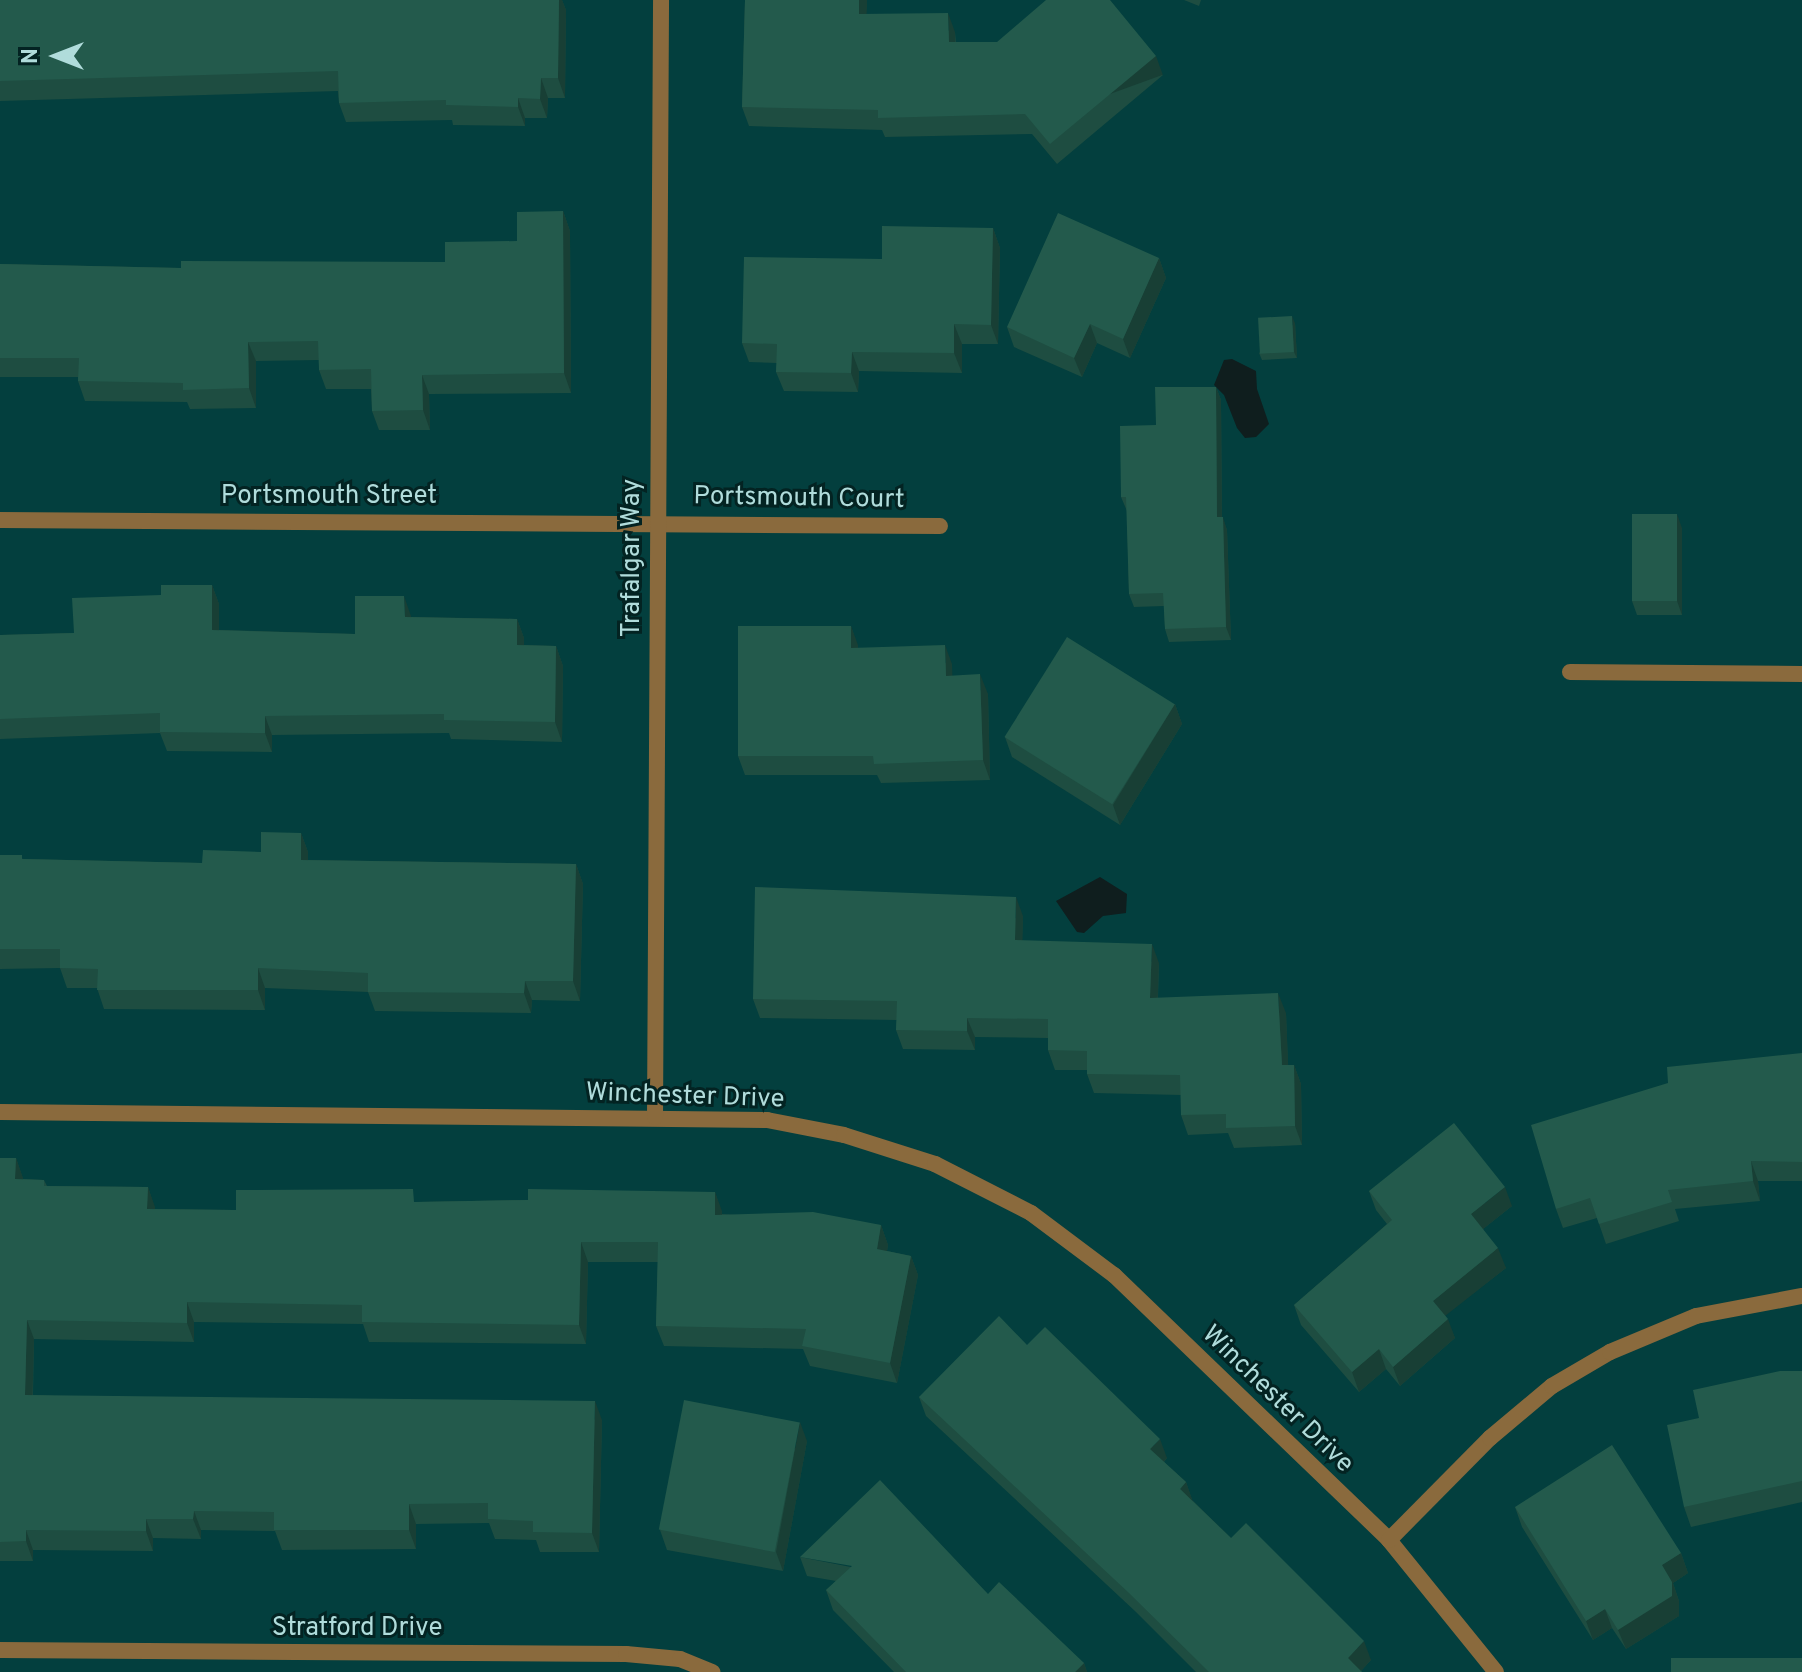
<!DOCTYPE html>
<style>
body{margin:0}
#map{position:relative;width:1802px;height:1672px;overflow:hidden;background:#033f3e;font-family:Overpass,sans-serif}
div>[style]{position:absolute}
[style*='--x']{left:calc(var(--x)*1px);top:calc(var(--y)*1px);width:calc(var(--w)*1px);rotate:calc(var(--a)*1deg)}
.water>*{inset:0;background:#0f1e1e}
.lane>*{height:16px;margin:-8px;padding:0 8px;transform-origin:8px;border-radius:8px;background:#8a6a3d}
.street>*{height:16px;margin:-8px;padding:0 8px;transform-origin:8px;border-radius:8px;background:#8a6a3d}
.wall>*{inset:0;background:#1e4d41}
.shaded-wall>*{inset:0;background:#183f35;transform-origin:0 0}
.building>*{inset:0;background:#235a4c;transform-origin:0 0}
span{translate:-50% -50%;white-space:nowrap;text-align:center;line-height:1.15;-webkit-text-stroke:6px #032322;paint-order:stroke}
.street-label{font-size:26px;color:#b0dcdb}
.north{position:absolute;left:16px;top:16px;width:80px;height:80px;-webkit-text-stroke:6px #032322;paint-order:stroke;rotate:270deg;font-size:22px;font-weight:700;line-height:32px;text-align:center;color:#b0dcdb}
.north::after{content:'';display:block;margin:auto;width:28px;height:36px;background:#b0dcdb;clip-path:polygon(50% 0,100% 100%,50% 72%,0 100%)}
</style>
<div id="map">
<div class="water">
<i style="clip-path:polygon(1232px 359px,1256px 371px,1257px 389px,1269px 424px,1256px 437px,1245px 438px,1237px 428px,1224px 395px,1214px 385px,1224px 360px)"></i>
<i style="clip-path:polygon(1100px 877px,1127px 894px,1126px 913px,1103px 916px,1084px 933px,1077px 932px,1056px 901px)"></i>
</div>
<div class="lane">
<i style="--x:1570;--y:672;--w:232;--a:0.5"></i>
</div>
<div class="street">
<i style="--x:0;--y:520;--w:940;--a:0.37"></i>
<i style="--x:0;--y:1112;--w:767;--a:0.6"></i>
<i style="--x:767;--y:1120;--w:78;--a:11"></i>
<i style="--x:844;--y:1135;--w:96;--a:17.7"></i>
<i style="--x:935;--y:1164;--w:108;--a:27"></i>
<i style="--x:1031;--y:1213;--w:104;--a:36.8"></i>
<i style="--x:1114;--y:1275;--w:382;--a:43.9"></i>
<i style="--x:1389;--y:1540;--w:170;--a:51"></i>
<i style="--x:655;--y:1117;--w:1117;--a:-89.69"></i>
<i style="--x:1389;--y:1540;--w:144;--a:-45.3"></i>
<i style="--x:1490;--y:1438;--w:81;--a:-40"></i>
<i style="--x:1552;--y:1386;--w:67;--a:-30.4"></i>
<i style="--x:1610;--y:1352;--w:93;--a:-22.7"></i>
<i style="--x:1696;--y:1316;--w:108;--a:-10.7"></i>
<i style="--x:0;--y:1650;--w:626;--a:0.37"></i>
<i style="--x:626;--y:1654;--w:54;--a:5.3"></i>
<i style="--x:680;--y:1659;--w:35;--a:22"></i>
</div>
<div class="wall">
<i style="clip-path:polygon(0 0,562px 0,566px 10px,565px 98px,548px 98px,547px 118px,525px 118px,525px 126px,453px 125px,452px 120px,346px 122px,339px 103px,338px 91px,0 101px)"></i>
<i style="clip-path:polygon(745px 0,867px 0,866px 14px,955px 32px,956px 42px,1163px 75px,1057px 164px,1032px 134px,885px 137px,882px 130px,749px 126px,742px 107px)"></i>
<i style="clip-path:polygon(1184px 0,1201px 0,1199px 6px)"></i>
<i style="clip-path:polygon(563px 211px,570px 231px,571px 393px,429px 394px,430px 430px,379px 430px,372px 411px,371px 389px,326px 389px,319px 370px,319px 360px,256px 361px,256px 408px,190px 409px,187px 402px,85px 401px,78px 381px,78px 377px,0 377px,0 264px,181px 268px,445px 262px,517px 241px)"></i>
<i style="clip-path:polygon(993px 228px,1000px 248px,998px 344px,962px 344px,962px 373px,859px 371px,858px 392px,784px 391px,776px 372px,777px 363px,749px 362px,742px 343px,882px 259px)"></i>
<i style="clip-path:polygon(1159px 258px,1166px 278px,1130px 358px,1097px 343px,1082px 377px,1014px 347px,1007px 327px)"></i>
<i style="clip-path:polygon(1295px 323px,1297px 358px,1262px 360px,1259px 353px)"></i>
<i style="clip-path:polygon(1216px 387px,1221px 400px,1222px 517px,1227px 530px,1231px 640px,1169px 642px,1165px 629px,1164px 606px,1134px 607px,1129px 594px,1127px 511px,1121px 497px,1156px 425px)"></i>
<i style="clip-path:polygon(1682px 528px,1682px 615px,1637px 615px,1632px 601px)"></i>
<i style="clip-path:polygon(212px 585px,219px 604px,219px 630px,355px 634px,411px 617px,517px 619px,524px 638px,524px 645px,556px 646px,563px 666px,562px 742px,451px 739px,449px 733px,272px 735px,272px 752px,167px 751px,160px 733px,0 739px,0 635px,74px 633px,161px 595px)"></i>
<i style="clip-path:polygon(851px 626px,858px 648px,952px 664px,952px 676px,988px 694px,990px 780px,881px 783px,877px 775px,745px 775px,738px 756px)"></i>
<i style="clip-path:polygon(1175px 704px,1182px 724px,1120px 825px,1012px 757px,1005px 737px)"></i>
<i style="clip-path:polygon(301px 833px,308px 852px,308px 860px,576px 864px,583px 884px,580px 1001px,532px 1000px,531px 1013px,375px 1011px,368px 992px,265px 988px,265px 1010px,104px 1009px,97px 988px,67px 988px,60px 968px,0 969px,0 855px,24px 859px,202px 863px,261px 852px)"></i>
<i style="clip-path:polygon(1023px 916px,1022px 941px,1159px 963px,1158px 998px,1286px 1013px,1288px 1065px,1294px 1065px,1301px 1084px,1302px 1145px,1234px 1148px,1228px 1133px,1188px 1135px,1181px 1115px,1181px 1095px,1094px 1093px,1087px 1074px,1087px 1070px,1055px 1070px,1048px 1050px,1048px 1038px,975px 1037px,975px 1050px,903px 1049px,896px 1030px,897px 1020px,760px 1018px,753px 999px)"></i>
<i style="clip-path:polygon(1802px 1053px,1802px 1181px,1758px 1181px,1760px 1201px,1675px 1209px,1679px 1221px,1606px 1244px,1597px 1218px,1563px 1228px,1556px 1209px)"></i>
<i style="clip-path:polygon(0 1158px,16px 1158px,23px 1179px,44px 1180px,47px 1186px,148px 1187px,155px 1209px,236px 1210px,417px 1202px,528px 1200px,715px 1192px,722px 1214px,881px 1225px,888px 1245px,887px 1251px,911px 1256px,918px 1275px,897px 1383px,810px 1366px,803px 1349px,664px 1346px,656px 1326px,658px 1262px,588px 1262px,586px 1344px,369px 1342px,363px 1324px,194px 1322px,194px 1342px,34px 1339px,33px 1395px,602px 1420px,599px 1552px,540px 1552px,536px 1540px,495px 1539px,489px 1523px,416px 1524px,416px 1549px,282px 1550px,275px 1531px,201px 1530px,201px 1539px,153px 1538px,153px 1551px,33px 1550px,33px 1561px,0 1561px)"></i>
<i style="clip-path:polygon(1369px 1191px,1512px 1206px,1483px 1229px,1506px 1268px,1445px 1315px,1455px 1338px,1400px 1386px,1386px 1369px,1359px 1392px,1301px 1325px,1294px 1305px,1387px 1224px,1376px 1210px)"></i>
<i style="clip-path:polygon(1027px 1345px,1167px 1458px,1164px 1462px,1186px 1482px,1192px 1500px,1231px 1538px,1371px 1660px,1361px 1671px,1362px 1672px,1196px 1672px,1136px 1612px,926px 1416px,919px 1397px)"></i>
<i style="clip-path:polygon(1802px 1371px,1802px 1502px,1691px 1527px,1684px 1507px,1699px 1418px)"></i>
<i style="clip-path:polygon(807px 1441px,783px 1571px,667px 1550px,660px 1530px)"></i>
<i style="clip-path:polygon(1515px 1507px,1681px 1553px,1688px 1573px,1673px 1583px,1679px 1601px,1679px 1616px,1626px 1649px,1612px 1628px,1593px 1640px,1522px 1527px)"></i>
<i style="clip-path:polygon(800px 1557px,988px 1594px,1084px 1663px,1087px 1672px,894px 1672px,833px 1610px,826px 1590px,836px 1581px,807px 1576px)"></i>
</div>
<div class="shaded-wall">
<i style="clip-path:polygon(559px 0,562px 0,566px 10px,565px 98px,558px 78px)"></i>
<i style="clip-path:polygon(859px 0,867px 0,866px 34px,859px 14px)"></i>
<i style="clip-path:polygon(948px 13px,955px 32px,956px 62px,949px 42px)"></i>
<i style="left:1156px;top:56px;width:20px;height:138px;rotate:70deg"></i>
<i style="clip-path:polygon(541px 78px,548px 98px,547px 118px,540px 99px)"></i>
<i style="clip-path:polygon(518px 98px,525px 118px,525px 126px,518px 107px)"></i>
<i style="clip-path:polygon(563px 211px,570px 231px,571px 393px,564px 373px)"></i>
<i style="clip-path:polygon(993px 228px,1000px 248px,998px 344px,991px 325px)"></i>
<i style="clip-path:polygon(1159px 258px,1166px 278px,1130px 358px,1123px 339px)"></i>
<i style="clip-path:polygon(1292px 316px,1295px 323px,1297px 358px,1294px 352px)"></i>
<i style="clip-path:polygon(954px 324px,962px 344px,962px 373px,954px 353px)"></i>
<i style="clip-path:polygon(1090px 324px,1097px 343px,1082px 377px,1074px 358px)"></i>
<i style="clip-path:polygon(248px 342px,256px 361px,256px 408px,249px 388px)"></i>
<i style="clip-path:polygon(852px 352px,859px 371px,858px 392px,851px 373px)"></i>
<i style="clip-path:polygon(422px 375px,429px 394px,430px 430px,423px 410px)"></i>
<i style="clip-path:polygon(1216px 387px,1221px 400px,1222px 530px,1217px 517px)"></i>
<i style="clip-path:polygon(1677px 514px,1682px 528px,1682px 615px,1677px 601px)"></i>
<i style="clip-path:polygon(1223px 517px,1227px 530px,1231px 640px,1226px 627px)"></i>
<i style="clip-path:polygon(212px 585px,219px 604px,219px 649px,212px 630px)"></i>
<i style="clip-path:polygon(404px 596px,411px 616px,412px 636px,405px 617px)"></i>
<i style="clip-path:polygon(517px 619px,524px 638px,524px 664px,517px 645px)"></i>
<i style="clip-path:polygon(851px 626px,858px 645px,858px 667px,851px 648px)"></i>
<i style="clip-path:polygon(945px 645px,952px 664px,953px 695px,946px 676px)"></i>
<i style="clip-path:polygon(556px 646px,563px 666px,562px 742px,555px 722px)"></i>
<i style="clip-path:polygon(980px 674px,988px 694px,990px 780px,983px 760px)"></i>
<i style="clip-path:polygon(1175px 704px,1182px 724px,1120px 825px,1113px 805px)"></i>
<i style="clip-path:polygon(265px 716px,272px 735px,272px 752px,265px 733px)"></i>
<i style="clip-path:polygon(301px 833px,308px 852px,308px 880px,301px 860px)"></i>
<i style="clip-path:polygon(576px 864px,583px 884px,580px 1001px,573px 981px)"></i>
<i style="clip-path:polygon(1016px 897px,1023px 916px,1022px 960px,1015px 940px)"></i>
<i style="clip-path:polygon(1152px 944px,1159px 963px,1157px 1017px,1150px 998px)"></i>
<i style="clip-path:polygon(258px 968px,265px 988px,265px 1010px,258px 990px)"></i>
<i style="clip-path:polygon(525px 981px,532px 1000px,531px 1013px,524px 993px)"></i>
<i style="clip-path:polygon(1278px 993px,1286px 1013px,1289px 1085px,1282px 1065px)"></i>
<i style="clip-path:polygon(967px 1018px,975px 1037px,975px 1050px,967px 1031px)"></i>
<i style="clip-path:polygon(1294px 1065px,1301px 1084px,1302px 1145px,1295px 1126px)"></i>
<i style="clip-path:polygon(16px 1158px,23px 1178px,23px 1198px,15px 1179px)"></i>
<i style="clip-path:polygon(1751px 1161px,1758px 1181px,1760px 1201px,1753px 1181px)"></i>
<i style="clip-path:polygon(148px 1187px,155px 1207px,154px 1229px,147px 1209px)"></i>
<i style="clip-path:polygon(1505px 1187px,1512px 1206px,1478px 1233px,1471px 1214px)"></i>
<i style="clip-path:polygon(715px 1192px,722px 1211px,722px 1234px,715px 1215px)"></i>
<i style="clip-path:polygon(881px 1225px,888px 1245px,884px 1268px,877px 1249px)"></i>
<i style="clip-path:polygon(581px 1242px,588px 1262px,586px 1344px,579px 1325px)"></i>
<i style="clip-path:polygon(1498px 1248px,1506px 1268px,1440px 1320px,1433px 1301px)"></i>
<i style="clip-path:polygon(911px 1256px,918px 1275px,897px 1383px,890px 1363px)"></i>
<i style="clip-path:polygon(187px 1302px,194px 1322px,194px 1342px,187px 1323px)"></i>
<i style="clip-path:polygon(1448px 1319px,1455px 1338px,1400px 1386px,1393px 1367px)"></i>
<i style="clip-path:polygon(27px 1320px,34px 1339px,32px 1414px,25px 1395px)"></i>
<i style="clip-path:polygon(1379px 1349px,1386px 1369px,1359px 1392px,1352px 1372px)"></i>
<i style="clip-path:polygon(595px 1401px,602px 1420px,599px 1552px,592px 1533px)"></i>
<i style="clip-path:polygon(800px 1422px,807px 1441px,783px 1571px,776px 1552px)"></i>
<i style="clip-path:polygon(1160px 1439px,1167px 1458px,1157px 1469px,1150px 1449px)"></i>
<i style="clip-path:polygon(1186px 1482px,1193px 1502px,1180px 1489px)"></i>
<i style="clip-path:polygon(409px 1504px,416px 1524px,416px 1549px,409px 1530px)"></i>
<i style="clip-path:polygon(194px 1511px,201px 1530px,201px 1539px,193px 1519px)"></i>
<i style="clip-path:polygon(146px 1519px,153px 1538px,153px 1551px,146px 1531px)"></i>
<i style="clip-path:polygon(26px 1530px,33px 1550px,33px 1561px,26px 1541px)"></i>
<i style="clip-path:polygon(1681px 1553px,1688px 1573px,1673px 1583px,1679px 1601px,1679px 1616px,1626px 1649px,1618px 1630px,1662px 1565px)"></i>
<i style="clip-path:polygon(1605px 1609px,1612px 1628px,1593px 1640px,1586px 1621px)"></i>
<i style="clip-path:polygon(1364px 1641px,1371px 1660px,1360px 1672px,1348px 1658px)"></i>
<i style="clip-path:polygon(1084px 1663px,1087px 1672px,1075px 1672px)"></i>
</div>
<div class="building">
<i style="clip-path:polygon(0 0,559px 0,558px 78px,541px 78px,540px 99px,518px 98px,518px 107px,446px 105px,446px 100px,339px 103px,338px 71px,0 81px)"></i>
<i style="clip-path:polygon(745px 0,859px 0,859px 14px,948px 13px,949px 42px,997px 42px,1046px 0,1110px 0,1156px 56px,1050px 144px,1025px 114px,878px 118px,878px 110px,742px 107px)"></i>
<i style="clip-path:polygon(563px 211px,564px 373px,422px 375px,423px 410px,372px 411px,371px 369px,319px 370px,318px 341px,248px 342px,249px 388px,183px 390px,183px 383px,78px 381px,79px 358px,0 358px,0 264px,181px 268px,181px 261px,445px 262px,445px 242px,517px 241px,517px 212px)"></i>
<i style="clip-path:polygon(1058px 213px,1159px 258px,1123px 339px,1090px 324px,1074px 358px,1007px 327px)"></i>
<i style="clip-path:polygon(882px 226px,993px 228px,991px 325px,954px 324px,954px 353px,852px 352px,851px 373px,776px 372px,777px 344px,742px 343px,744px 257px,882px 259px)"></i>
<i style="left:1292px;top:316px;width:36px;height:34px;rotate:87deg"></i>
<i style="clip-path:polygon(1155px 387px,1216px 387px,1217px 517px,1223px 517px,1226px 627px,1165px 629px,1163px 593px,1129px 594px,1126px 497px,1121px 497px,1120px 426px,1156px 425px)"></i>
<i style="left:1632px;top:514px;width:45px;height:87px"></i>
<i style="clip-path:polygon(161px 585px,212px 585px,212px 630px,355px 634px,355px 596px,404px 596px,405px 617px,517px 619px,517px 645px,556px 646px,555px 722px,444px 720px,444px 714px,265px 716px,265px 733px,160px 732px,160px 713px,0 719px,0 635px,74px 633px,72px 598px,161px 595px)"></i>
<i style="clip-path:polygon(738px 626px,851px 626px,851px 648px,945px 645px,946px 676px,980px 674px,983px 760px,874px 764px,873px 756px,738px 756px)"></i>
<i style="left:1067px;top:637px;width:127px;height:118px;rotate:32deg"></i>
<i style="clip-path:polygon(261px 832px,301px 833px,301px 860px,576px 864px,573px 981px,525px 981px,524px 993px,368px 992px,368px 973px,258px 968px,258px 990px,97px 990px,98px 969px,60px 968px,60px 949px,0 949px,0 855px,22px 855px,22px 859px,202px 863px,203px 850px,261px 852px)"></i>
<i style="clip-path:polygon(755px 887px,1016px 897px,1015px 940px,1152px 944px,1150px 998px,1278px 993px,1282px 1065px,1294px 1065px,1295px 1126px,1226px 1128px,1226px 1114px,1181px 1115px,1180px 1075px,1087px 1074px,1087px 1051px,1048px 1050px,1048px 1019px,967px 1018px,967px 1031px,896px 1030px,897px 1001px,753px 999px)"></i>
<i style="clip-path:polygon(1802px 1053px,1802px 1162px,1751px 1161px,1753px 1181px,1668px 1190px,1672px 1202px,1599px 1224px,1590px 1198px,1556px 1209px,1531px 1125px,1668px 1083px,1667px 1067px)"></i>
<i style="clip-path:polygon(1454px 1123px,1505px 1187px,1471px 1214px,1498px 1248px,1433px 1301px,1448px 1319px,1393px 1367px,1379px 1349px,1352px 1372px,1294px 1305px,1392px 1220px,1369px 1191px)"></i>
<i style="clip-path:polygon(0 1158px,16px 1158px,15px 1179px,44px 1180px,44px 1186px,148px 1187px,147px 1209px,236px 1210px,236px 1190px,413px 1189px,414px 1202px,528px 1200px,528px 1189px,715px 1192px,715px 1215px,813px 1212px,881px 1225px,877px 1249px,911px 1256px,890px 1363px,802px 1346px,806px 1329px,656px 1326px,658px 1242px,581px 1242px,579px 1325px,362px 1322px,362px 1305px,187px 1302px,187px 1323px,27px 1320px,25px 1395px,595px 1401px,592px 1533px,533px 1532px,533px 1521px,488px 1519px,488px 1503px,409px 1504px,409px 1530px,274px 1530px,274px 1512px,194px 1511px,193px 1519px,146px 1519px,146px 1531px,26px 1530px,26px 1541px,0 1542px)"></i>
<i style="clip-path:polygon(999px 1316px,1027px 1345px,1045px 1327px,1160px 1439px,1150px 1449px,1186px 1482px,1180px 1489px,1231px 1538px,1246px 1523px,1364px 1641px,1348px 1658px,1362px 1672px,1209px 1672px,1129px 1593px,919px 1397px)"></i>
<i style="clip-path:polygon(1780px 1371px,1802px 1371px,1802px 1481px,1684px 1507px,1667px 1425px,1699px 1418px,1693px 1390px)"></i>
<i style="left:684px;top:1400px;width:118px;height:132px;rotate:11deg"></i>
<i style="clip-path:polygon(1612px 1445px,1681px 1553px,1662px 1565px,1672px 1582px,1672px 1596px,1618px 1630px,1605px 1609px,1586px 1621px,1515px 1507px)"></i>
<i style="clip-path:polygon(880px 1480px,988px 1594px,999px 1582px,1084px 1663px,1075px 1672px,906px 1672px,826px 1590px,852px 1566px,800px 1557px)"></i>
<i style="left:1802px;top:1658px;width:14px;height:131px;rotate:90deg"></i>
</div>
<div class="street-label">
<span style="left:329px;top:497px">Portsmouth Street</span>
<span style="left:799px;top:499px;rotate:1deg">Portsmouth Court</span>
<span style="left:633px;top:558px;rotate:-90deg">Trafalgar Way</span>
<span style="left:685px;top:1097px;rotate:2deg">Winchester Drive</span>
<span style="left:1277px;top:1400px;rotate:44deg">Winchester Drive</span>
<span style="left:357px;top:1629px">Stratford Drive</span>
</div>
<div class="north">N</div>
</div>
